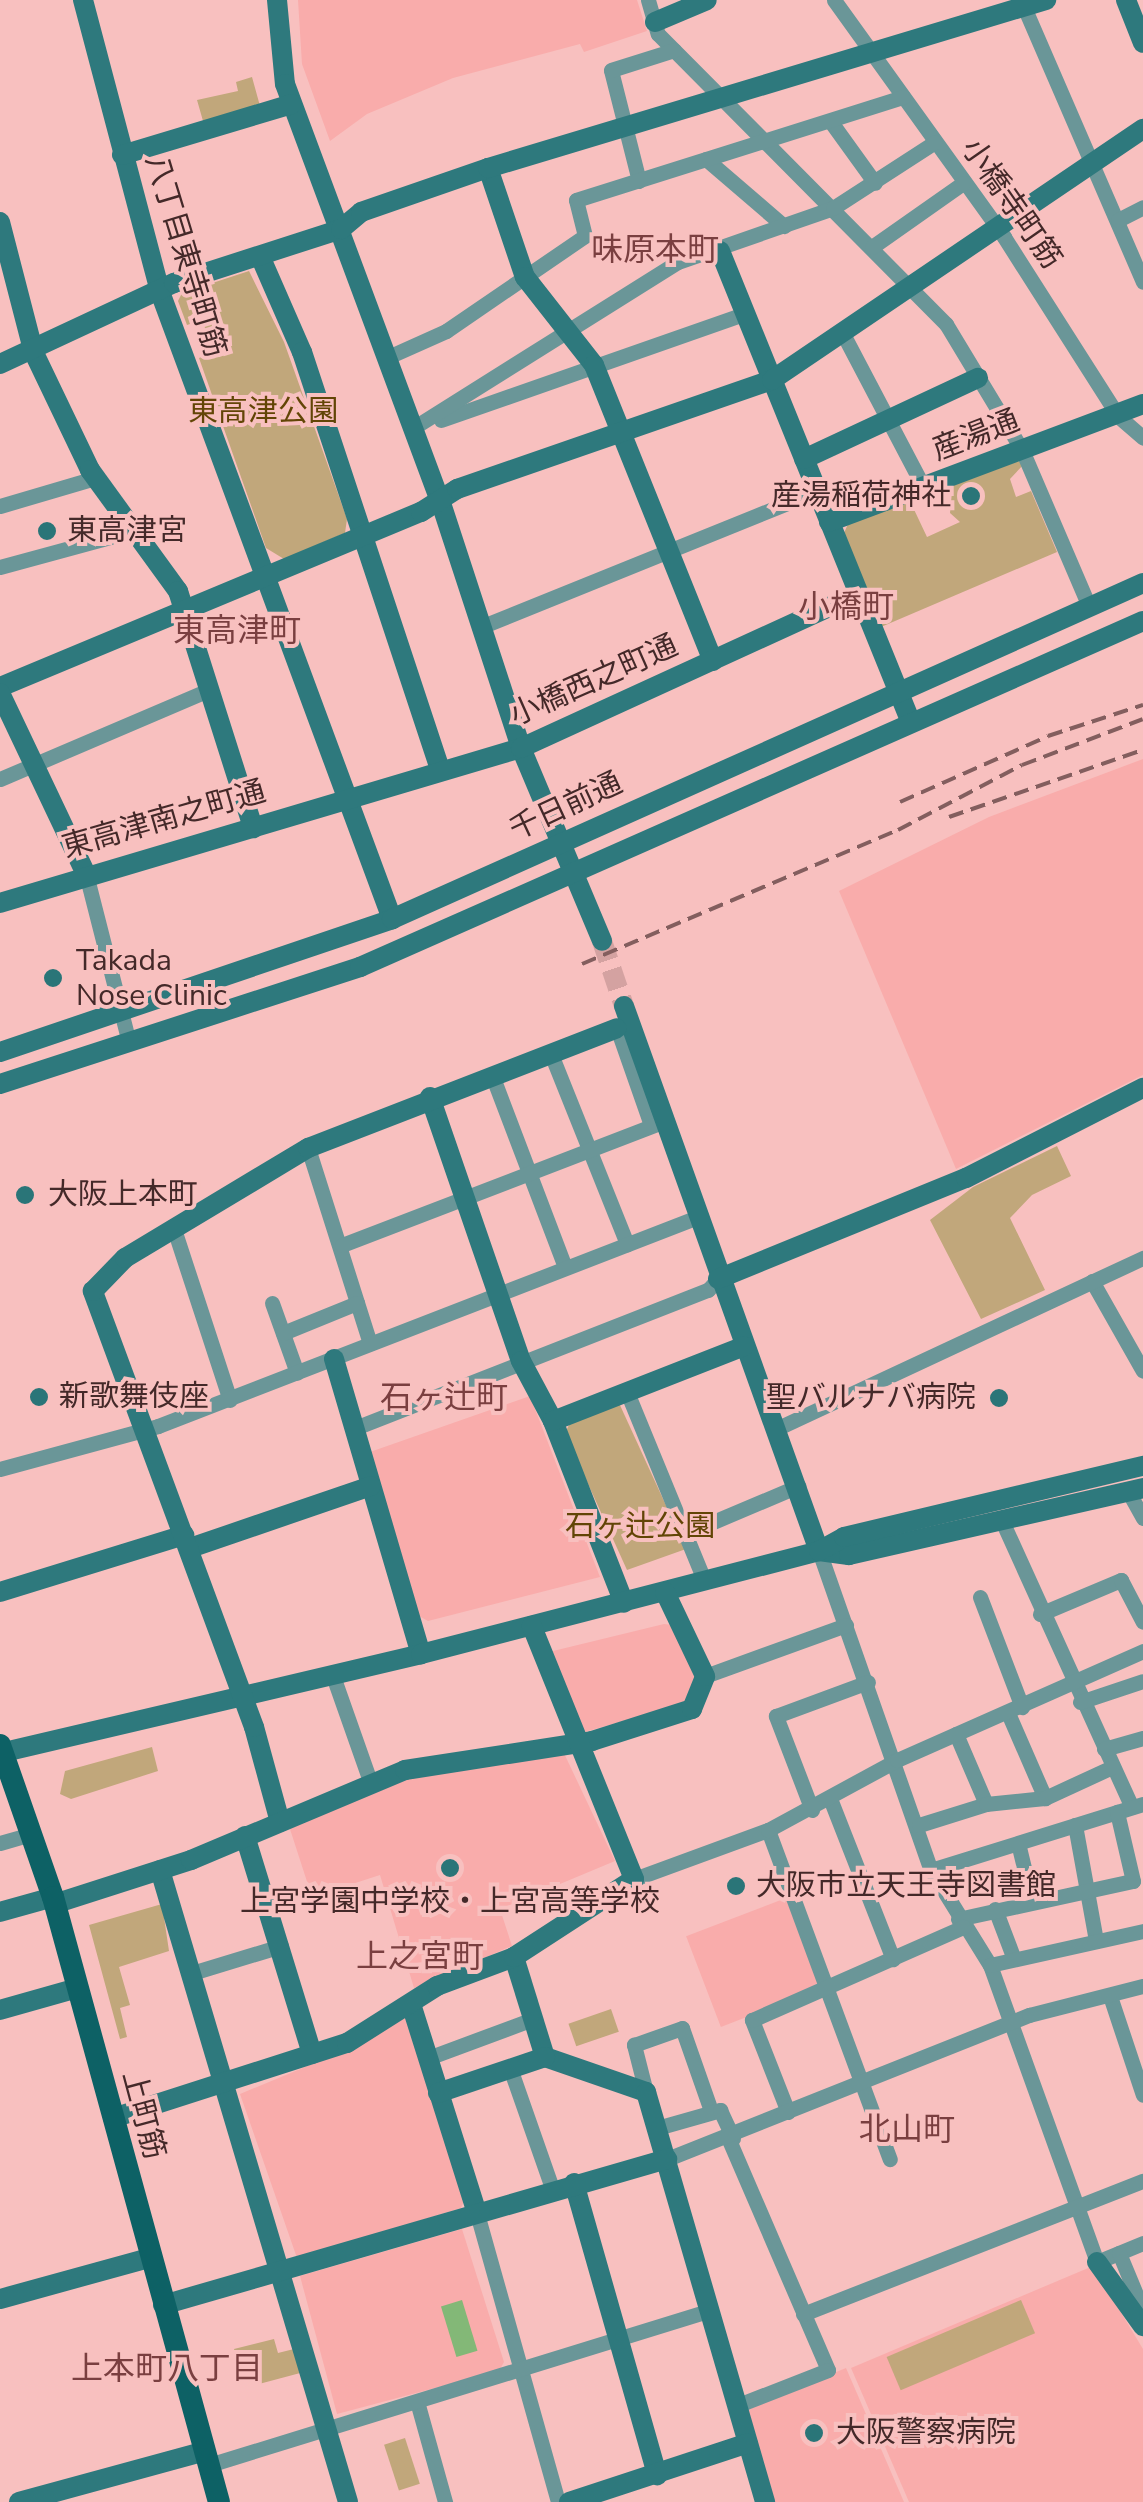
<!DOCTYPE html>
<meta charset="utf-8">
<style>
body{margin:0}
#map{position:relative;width:1143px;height:2502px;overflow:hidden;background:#f8c0bf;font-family:"Nunito Sans","Noto Sans JP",sans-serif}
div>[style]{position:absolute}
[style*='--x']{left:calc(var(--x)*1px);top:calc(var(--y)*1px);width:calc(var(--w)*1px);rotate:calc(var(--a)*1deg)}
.built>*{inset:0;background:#f9acab;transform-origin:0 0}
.green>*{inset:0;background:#c1a77b;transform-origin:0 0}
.water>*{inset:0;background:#83b877;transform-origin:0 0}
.secondary-tunnel>*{height:20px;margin-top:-10px;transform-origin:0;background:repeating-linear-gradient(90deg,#d4a2a1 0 20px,transparent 0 30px)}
.street>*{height:15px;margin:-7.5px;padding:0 7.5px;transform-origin:7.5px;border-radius:7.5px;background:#6a9698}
.secondary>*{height:20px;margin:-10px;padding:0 10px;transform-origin:10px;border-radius:10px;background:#2e797d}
.primary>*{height:22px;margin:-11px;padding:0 11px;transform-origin:11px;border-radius:11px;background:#0d6165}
.rail>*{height:4px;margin-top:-2px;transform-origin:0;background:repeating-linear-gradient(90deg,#835e5e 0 15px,transparent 0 23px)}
.dots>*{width:28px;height:28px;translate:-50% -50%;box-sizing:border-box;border:5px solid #f8c0bf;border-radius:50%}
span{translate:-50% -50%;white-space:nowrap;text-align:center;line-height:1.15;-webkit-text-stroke:8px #f8c0bf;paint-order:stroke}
.street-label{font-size:30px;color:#442929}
.park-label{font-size:30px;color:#624506}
.poi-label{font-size:30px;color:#442929}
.right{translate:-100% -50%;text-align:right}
.left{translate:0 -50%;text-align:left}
.neighbourhood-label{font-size:32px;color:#7a3f40}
</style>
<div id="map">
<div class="built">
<i style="clip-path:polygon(298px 0,637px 0,647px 31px,584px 52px,580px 44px,453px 78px,367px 114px,330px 141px,302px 64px)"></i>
<i style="clip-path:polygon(1143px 759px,1143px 1075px,956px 1169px,839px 891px,989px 817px)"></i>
<i style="clip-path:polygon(530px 1396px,600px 1577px,428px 1621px,419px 1616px,370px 1452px)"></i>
<i style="clip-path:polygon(664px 1624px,673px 1625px,698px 1679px,690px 1702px,581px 1733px,548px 1659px,553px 1651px)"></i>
<i style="clip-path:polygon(562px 1749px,615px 1861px,500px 1909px,512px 1946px,414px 1988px,380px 1875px,312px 1897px,289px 1826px,409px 1777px)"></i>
<i style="left:786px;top:1898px;width:97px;height:107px;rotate:69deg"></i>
<i style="clip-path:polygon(400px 2017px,408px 2018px,464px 2201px,461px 2208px,297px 2258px,240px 2094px,353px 2047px)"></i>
<i style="clip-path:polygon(462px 2229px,504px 2362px,499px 2371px,337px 2414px,300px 2276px)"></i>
<i style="clip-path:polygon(1093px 2266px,1143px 2349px,1143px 2502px,909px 2502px,851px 2368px)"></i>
<i style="clip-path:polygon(846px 2368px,904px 2502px,774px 2502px,746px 2409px)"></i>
</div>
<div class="green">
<i style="clip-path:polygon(252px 77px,260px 106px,203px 121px,197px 100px,238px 91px,236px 82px)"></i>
<i style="clip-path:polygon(249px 271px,284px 342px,347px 519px,345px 533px,284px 559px,266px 548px,199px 358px,214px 352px,202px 320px,187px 325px,178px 301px,182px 293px)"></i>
<i style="clip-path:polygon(1014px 459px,1024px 464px,1010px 479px,1016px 497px,1031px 491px,1057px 552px,881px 627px,844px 533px,848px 524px,910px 501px,927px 537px,960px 522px,950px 513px,953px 481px)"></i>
<i style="clip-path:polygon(1057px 1146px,1071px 1176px,1032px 1195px,1010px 1218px,1045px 1290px,981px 1319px,930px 1220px,973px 1187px)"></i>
<i style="clip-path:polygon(619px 1403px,686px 1549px,627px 1570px,565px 1433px,571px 1421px)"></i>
<i style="clip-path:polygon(152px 1747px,158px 1771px,71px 1799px,60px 1794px,65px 1771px)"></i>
<i style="clip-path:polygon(162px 1904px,169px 1951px,119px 1967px,130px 2005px,120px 2008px,127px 2037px,120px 2039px,89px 1925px)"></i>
<i style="left:611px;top:2009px;width:24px;height:45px;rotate:71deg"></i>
<i style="left:1021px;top:2300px;width:36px;height:146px;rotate:67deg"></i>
<i style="clip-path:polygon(274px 2339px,278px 2353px,298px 2348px,304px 2372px,259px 2384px,254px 2363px,239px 2367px,234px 2349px)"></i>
<i style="left:405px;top:2438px;width:48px;height:22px;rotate:72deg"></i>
</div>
<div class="water">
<i style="left:462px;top:2300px;width:53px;height:22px;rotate:73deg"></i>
</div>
<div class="secondary-tunnel">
<i style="--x:602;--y:941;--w:69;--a:71.3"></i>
</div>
<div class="street">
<i style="--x:648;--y:0;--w:35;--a:74"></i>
<i style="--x:658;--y:34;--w:409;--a:45.2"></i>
<i style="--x:946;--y:324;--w:147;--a:58.9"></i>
<i style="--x:1022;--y:450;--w:170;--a:66.8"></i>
<i style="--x:834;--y:0;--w:292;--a:54.3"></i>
<i style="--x:1004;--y:237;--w:212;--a:57.5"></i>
<i style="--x:1118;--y:416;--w:33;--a:41"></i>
<i style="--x:1021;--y:0;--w:307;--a:66.6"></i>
<i style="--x:831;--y:122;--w:75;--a:54.2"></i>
<i style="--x:706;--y:159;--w:103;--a:40.7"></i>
<i style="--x:639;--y:181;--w:114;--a:-104.2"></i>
<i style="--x:611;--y:70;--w:66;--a:-17.6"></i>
<i style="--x:1118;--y:220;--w:28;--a:-27"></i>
<i style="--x:872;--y:247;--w:111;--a:-35.1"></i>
<i style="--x:842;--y:332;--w:176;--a:62.3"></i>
<i style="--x:388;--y:357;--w:64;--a:-24.1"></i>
<i style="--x:446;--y:331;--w:168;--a:-34.4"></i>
<i style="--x:585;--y:236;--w:37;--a:-104"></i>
<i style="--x:576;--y:200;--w:343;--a:-17.5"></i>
<i style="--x:441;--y:420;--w:323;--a:-19.3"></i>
<i style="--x:413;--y:428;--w:313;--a:-32.1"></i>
<i style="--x:678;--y:262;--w:164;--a:-19.2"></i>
<i style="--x:833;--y:208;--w:121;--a:-32.9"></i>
<i style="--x:0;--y:506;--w:99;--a:-16.4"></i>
<i style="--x:0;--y:567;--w:118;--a:-15.2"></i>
<i style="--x:483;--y:626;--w:360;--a:-22"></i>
<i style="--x:0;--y:779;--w:227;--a:-23.1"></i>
<i style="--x:86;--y:874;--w:170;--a:75.7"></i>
<i style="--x:617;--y:1028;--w:103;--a:70.7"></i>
<i style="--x:551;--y:1054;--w:205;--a:68.2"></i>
<i style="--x:492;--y:1075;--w:205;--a:69.2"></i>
<i style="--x:308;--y:1148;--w:205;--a:72.4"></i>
<i style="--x:173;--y:1226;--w:183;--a:71.9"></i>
<i style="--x:342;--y:1245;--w:343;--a:-21"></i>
<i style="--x:1092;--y:1281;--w:103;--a:60.5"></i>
<i style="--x:272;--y:1303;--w:74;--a:70.3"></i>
<i style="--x:283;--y:1333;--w:80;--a:-22.1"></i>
<i style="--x:627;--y:1392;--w:203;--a:67.7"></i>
<i style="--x:355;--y:1428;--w:379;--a:-21.4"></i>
<i style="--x:708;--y:1290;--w:15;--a:-48"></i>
<i style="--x:778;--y:1428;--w:403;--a:-25"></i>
<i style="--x:0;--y:1469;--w:164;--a:-15.2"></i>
<i style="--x:158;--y:1426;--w:576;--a:-21.17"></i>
<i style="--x:1128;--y:1491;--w:31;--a:61"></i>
<i style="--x:1002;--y:1521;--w:314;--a:65.6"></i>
<i style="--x:687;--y:1533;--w:121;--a:-22.9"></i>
<i style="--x:819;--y:1551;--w:338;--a:70.7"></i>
<i style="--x:931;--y:1870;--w:112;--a:58.2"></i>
<i style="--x:990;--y:1965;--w:316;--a:70.2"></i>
<i style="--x:1097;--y:2262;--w:50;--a:-22.4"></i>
<i style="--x:980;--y:1597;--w:118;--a:69.1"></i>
<i style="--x:1040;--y:1614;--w:88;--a:-22.8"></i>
<i style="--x:1121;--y:1580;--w:47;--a:62.4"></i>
<i style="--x:333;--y:1676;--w:114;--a:70.6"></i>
<i style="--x:705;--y:1676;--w:150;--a:-19.9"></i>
<i style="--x:1080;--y:1702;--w:66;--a:-18.4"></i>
<i style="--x:1008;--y:1713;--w:93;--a:66.5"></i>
<i style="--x:956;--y:1734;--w:76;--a:66.8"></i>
<i style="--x:1104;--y:1749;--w:41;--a:-15.8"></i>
<i style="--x:831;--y:1801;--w:170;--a:68.6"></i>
<i style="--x:812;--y:1810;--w:101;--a:-111"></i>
<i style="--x:776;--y:1716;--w:98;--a:-20.3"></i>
<i style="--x:919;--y:1825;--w:70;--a:-17.4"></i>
<i style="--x:986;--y:1804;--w:59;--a:-5.8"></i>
<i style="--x:1045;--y:1798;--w:74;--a:-24.8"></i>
<i style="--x:1075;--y:1825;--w:118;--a:79.7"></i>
<i style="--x:768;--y:1830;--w:351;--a:69.7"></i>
<i style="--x:0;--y:1843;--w:33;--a:-16"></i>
<i style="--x:1018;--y:1843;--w:60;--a:76.4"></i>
<i style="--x:931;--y:1870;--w:222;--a:-17.3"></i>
<i style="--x:634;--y:1879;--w:143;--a:-20.1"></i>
<i style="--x:768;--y:1830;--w:147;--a:-28.5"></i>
<i style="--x:897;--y:1760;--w:269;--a:-23.9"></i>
<i style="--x:995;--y:1909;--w:53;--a:69.2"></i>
<i style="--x:958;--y:1919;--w:179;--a:-12.3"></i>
<i style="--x:1133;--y:1881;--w:71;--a:-103.1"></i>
<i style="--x:990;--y:1965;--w:157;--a:-12.5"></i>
<i style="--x:192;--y:1973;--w:93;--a:-16.9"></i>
<i style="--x:1110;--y:1996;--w:104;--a:71.6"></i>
<i style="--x:428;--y:2058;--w:112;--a:-20.4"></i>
<i style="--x:510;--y:2068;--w:127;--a:70.7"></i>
<i style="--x:646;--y:2092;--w:49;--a:-104.3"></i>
<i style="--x:634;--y:2045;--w:51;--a:-19.5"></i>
<i style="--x:682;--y:2028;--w:88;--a:70.7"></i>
<i style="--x:788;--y:2112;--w:99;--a:-111.4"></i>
<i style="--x:752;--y:2020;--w:231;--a:-23.8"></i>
<i style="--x:657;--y:2128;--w:66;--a:-15.9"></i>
<i style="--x:720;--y:2110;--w:31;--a:65"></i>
<i style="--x:729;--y:2140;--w:250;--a:66.7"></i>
<i style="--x:828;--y:2370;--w:97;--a:158.7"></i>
<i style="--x:667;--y:2159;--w:390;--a:-21.7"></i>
<i style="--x:1029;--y:2015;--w:118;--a:-14.3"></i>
<i style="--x:476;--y:2210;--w:303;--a:74.3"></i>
<i style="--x:1119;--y:2253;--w:63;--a:67.5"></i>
<i style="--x:803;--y:2314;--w:365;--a:-21.4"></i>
<i style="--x:418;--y:2405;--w:101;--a:74.4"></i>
<i style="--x:209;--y:2465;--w:525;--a:-17.16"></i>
</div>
<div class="secondary">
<i style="--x:83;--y:0;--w:302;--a:75.2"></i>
<i style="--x:160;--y:292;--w:669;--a:69.69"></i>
<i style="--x:277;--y:0;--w:84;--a:84.6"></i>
<i style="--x:285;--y:84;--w:444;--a:69.6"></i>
<i style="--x:440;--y:500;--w:261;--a:71.9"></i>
<i style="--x:521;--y:748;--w:209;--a:67.2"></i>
<i style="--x:1126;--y:0;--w:46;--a:68.4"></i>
<i style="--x:655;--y:22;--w:56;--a:-22.9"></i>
<i style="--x:122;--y:155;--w:177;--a:-16.7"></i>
<i style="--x:488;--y:168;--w:115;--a:71.3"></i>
<i style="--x:525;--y:277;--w:112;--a:51.9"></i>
<i style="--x:594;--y:365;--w:319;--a:68.1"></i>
<i style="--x:0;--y:222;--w:135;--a:75.5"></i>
<i style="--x:34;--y:353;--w:130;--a:64.4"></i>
<i style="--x:90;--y:470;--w:150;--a:54"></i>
<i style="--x:178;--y:591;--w:249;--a:72.4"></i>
<i style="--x:720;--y:251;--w:506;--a:67.95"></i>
<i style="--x:260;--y:256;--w:105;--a:66.4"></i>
<i style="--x:302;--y:352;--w:439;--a:71.7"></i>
<i style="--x:0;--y:364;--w:192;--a:-25"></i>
<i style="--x:174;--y:283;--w:176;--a:-17.9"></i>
<i style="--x:341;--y:229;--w:26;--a:-40"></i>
<i style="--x:361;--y:212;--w:134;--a:-19.1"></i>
<i style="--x:488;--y:168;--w:583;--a:-16.76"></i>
<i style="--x:804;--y:459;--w:192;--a:-25"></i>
<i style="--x:829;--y:522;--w:335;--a:-20.6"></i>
<i style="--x:0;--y:687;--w:456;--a:-22.6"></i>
<i style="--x:421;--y:512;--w:43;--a:-32.6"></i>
<i style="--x:457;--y:489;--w:333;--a:-19.1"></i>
<i style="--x:772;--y:380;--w:448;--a:-34.1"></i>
<i style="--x:0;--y:693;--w:200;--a:64.6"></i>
<i style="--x:0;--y:903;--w:544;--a:-16.57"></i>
<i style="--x:521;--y:748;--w:371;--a:-24.6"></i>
<i style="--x:624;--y:1006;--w:579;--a:70.31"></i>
<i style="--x:0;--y:1052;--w:414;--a:-18.7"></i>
<i style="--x:392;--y:919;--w:823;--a:-24.1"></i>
<i style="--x:0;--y:1084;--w:379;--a:-18"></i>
<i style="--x:360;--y:967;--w:856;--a:-23.84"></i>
<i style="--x:430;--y:1097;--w:279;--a:71"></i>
<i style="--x:521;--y:1361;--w:68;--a:61.9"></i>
<i style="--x:553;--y:1421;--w:195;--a:68.7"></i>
<i style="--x:718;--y:1279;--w:268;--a:-22.2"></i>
<i style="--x:966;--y:1178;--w:199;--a:-27"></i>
<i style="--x:334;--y:1359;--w:308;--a:73.6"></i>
<i style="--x:553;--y:1421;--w:205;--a:-21.4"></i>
<i style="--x:190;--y:1548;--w:191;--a:-18.9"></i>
<i style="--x:819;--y:1551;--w:30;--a:8"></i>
<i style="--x:849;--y:1555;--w:302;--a:-12.8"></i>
<i style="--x:0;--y:1592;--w:193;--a:-17.2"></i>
<i style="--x:0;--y:1753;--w:432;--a:-13.2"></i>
<i style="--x:421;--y:1654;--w:411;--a:-14.5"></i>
<i style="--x:819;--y:1551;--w:29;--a:-29"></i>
<i style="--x:844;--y:1537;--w:307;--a:-13.4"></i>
<i style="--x:280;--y:1822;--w:98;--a:-105.3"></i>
<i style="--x:254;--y:1727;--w:465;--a:-110.3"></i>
<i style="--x:93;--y:1291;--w:46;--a:-45.9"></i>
<i style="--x:125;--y:1258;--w:214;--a:-31"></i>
<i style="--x:308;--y:1148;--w:331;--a:-21.2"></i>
<i style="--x:245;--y:1836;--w:228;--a:72.9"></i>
<i style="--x:160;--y:1870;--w:659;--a:73.43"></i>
<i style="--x:54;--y:1904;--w:144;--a:-17.8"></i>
<i style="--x:191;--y:1860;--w:232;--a:-22.8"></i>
<i style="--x:405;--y:1770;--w:189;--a:-8.8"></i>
<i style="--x:592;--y:1741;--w:105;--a:-17.7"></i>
<i style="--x:692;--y:1709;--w:35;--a:-68"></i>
<i style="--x:705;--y:1676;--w:93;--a:-115.5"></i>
<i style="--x:0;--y:1912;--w:55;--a:-15.8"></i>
<i style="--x:514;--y:1957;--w:105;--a:72.8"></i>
<i style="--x:545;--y:2057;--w:107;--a:19.1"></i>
<i style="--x:646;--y:2092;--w:427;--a:73.8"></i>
<i style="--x:411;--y:2004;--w:216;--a:72.5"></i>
<i style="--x:0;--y:2010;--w:81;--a:-15.8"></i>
<i style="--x:438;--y:2093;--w:113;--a:-18.6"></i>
<i style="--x:113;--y:2118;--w:246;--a:-17.8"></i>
<i style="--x:347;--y:2043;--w:107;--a:-32.3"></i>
<i style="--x:437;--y:1986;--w:82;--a:-20.6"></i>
<i style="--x:514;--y:1957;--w:143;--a:-33"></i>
<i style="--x:634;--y:1879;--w:273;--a:-112"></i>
<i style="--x:574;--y:2183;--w:304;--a:74.1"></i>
<i style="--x:1097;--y:2262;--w:79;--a:54.3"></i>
<i style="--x:0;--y:2299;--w:155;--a:-15.4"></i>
<i style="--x:163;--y:2305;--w:525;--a:-16.16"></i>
<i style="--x:19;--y:2502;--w:193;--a:-15.3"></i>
<i style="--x:569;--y:2502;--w:188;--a:-18.2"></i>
</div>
<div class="primary">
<i style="--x:0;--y:1745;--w:161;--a:70.8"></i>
<i style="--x:53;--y:1897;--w:627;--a:74.66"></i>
</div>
<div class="rail">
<i style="--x:900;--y:802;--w:162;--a:-24"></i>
<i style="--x:1048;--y:736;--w:100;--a:-18.1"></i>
<i style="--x:949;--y:817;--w:205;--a:-19.1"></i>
<i style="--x:582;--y:964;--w:343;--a:-23"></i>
<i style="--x:898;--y:830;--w:140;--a:-27.7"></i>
<i style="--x:1022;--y:765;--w:129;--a:-20.8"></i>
</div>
<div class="dots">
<i style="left:971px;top:496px;background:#2a7578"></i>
<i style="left:47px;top:531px;background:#2a7578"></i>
<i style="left:53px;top:978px;background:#2a7578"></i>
<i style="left:25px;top:1195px;background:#2a7578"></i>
<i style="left:39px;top:1397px;background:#2a7578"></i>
<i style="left:999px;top:1398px;background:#2a7578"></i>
<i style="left:450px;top:1868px;background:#2a7578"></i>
<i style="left:736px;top:1886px;background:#2a7578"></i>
<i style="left:814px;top:2433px;background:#2a7578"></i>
</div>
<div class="street-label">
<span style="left:1011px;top:204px;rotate:55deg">小橋寺町筋</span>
<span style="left:185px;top:256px;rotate:73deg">八丁目東寺町筋</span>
<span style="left:976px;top:436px;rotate:-21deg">産湯通</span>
<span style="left:594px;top:681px;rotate:-24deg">小橋西之町通</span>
<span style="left:566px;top:807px;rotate:-25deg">千日前通</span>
<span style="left:164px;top:820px;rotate:-16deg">東高津南之町通</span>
<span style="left:143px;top:2115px;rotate:75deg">上町筋</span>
</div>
<div class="park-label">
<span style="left:263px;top:412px">東高津公園</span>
<span style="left:640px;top:1527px">石ヶ辻公園</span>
</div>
<div class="poi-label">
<span class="right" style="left:951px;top:496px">産湯稲荷神社</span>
<span class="left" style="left:67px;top:531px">東高津宮</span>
<span class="left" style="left:76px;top:978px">Takada<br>Nose Clinic</span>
<span class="left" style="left:48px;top:1195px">大阪上本町</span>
<span class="left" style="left:59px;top:1397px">新歌舞伎座</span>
<span class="right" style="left:976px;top:1398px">聖バルナバ病院</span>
<span class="left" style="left:756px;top:1886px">大阪市立天王寺図書館</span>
<span style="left:450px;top:1902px">上宮学園中学校・上宮高等学校</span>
<span class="left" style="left:836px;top:2433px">大阪警察病院</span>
</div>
<div class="neighbourhood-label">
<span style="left:655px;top:250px">味原本町</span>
<span style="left:846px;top:607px">小橋町</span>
<span style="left:237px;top:631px">東高津町</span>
<span style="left:444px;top:1398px">石ヶ辻町</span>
<span style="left:420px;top:1957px">上之宮町</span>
<span style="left:907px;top:2130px">北山町</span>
<span style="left:167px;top:2369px">上本町八丁目</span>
</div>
</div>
